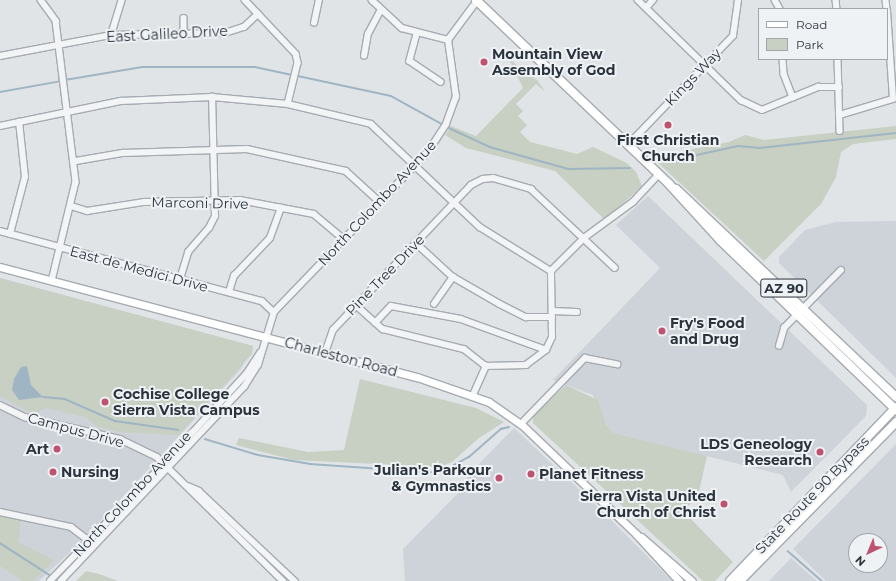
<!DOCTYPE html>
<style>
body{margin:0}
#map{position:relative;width:896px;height:581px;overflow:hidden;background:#e0e4e7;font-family:Montserrat,sans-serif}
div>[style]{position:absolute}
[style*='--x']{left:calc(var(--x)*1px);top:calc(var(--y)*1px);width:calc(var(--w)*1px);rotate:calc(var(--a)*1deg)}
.built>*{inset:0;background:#ced3d9}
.green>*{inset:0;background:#c7d0c2}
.water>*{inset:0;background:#9fb5c3}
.stream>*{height:1.5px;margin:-0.75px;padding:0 0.75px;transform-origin:0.75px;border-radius:0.75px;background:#9fb5c3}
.roads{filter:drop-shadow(1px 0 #a6abb1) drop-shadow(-1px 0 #a6abb1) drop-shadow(0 1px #a6abb1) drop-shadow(0 -1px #a6abb1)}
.minor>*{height:5.5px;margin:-2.75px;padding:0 2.75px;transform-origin:2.75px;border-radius:2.75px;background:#f2f4f6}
.major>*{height:7px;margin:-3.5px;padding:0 3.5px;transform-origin:3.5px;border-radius:3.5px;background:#fff}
.highway>*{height:8px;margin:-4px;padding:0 4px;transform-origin:4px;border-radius:4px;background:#fff}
.dots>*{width:11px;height:11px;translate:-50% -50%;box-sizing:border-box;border:2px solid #eff2f5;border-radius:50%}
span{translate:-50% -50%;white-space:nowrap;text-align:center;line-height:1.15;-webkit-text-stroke:4px #eff2f5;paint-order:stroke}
.shield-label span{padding:1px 3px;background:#eff2f5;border:1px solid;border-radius:3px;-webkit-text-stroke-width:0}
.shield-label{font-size:13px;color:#2b333d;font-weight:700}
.street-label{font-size:14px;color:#2b333d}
.poi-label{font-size:14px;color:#2b333d;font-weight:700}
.left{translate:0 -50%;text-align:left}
.right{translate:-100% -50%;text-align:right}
.legend{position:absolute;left:758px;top:8px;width:130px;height:52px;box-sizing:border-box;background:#eff2f5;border:1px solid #a1a6ab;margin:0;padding:5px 7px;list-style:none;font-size:12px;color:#2b333d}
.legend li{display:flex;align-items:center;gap:8px;height:20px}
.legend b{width:20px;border:1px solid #a1a6ab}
.north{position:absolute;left:848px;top:533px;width:40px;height:40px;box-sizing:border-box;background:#eff2f5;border:1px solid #a1a6ab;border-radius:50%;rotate:224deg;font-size:11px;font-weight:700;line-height:16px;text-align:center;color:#2b333d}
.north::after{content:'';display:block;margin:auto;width:14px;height:18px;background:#be536f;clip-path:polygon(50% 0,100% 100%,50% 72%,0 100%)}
</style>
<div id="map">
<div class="built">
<i style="clip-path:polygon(648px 196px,867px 405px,866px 416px,791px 492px,783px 475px,614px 433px,606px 425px,593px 395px,553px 380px,660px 268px,616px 225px)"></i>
<i style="clip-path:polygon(896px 221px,896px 378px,779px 263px,779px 257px,805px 230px,836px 222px)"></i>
<i style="clip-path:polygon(0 278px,253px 346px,241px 369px,81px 542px,39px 581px,0 581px)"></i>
<i style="clip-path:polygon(514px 428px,602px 511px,672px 581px,405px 581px,403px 549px,467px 484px,467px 476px)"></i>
<i style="clip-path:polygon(evenodd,896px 444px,896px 581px,826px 581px,793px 549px,896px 444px,856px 541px,880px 541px,880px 565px,856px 565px,856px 541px)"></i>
<i style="clip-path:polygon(791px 558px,817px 581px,769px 581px)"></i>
</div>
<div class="green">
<i style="clip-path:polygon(509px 59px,538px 81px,545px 92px,536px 84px,516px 104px,523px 111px,518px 116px,527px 125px,520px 132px,530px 142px,577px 154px,593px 147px,627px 163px,636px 172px,642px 186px,605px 220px,555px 171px,466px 148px,445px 135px,451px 126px,476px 136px,523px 88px)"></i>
<i style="clip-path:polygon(896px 126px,896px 139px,853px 144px,841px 152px,836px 177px,821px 204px,764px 261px,652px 157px,729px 142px,745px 135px,764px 140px)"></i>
<i style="clip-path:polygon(0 278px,253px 346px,252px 354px,179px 435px,119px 432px,96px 426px,85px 417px,47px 408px,34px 413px,27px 411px,0 396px)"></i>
<i style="clip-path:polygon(360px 379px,476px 408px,504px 422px,479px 438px,452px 462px,440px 467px,294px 460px,236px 445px,239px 438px,308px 452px,344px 450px)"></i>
<i style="clip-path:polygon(566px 385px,598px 400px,606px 425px,614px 433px,707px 456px,698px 496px,683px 511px,733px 562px,715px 581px,703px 581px,533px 423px,533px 416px)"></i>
<i style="clip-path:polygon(0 515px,21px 519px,18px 542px,54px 560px,33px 581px,23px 581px,0 566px)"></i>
<i style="clip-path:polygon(86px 571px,99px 574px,118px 581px,76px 581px)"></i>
</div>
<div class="water">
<i style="clip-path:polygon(27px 366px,31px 385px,43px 397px,19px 400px,12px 390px,14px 379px,21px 367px)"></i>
</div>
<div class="stream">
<i style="--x:298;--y:76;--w:95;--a:12.1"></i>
<i style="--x:391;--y:96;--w:60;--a:28.7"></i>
<i style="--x:65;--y:80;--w:78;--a:-9.6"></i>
<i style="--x:142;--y:67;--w:113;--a:0"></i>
<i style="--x:255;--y:67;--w:40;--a:12"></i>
<i style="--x:0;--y:92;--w:63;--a:-10.1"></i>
<i style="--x:447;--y:127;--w:47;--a:24.9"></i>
<i style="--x:490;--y:147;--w:82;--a:15.6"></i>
<i style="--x:569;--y:169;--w:61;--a:-0.9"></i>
<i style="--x:665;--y:157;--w:18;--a:3"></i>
<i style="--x:683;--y:158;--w:56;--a:-12.3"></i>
<i style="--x:738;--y:146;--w:21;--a:5"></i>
<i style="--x:759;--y:148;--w:138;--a:-6.2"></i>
<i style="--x:43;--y:397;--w:22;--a:5"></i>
<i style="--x:65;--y:399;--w:55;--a:23.7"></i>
<i style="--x:115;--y:421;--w:64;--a:8.1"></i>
<i style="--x:205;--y:439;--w:55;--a:16.8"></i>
<i style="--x:258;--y:455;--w:53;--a:9.8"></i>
<i style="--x:310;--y:464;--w:130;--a:4"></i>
<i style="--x:440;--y:473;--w:33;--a:-29"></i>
<i style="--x:469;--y:457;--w:43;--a:-41.2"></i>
<i style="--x:501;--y:429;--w:8;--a:-14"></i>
<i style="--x:0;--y:543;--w:70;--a:32.8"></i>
<i style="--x:788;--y:551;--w:45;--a:41.4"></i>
</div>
<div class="roads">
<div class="minor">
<i style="--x:41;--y:0;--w:26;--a:54"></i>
<i style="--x:56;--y:21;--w:162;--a:82.9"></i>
<i style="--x:76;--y:182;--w:102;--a:103.6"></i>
<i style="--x:245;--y:0;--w:74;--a:46.6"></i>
<i style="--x:296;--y:54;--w:9;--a:77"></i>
<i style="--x:298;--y:63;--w:42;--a:103.7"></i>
<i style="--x:372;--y:0;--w:41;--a:43"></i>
<i style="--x:402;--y:28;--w:48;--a:14.6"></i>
<i style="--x:638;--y:0;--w:144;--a:44.2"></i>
<i style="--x:741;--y:100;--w:23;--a:25"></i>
<i style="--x:762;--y:110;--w:61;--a:-22.3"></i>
<i style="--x:818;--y:87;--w:21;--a:0"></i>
<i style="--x:775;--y:0;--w:10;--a:61"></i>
<i style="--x:836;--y:0;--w:9;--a:84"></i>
<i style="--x:886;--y:0;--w:9;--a:84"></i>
<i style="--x:646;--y:8;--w:11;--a:-49"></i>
<i style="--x:184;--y:18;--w:13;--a:90"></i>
<i style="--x:314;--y:23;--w:24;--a:-78"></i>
<i style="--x:417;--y:34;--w:28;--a:105"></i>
<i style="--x:410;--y:61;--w:37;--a:34"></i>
<i style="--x:111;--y:35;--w:37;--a:-73"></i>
<i style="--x:0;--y:56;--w:113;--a:-10.7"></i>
<i style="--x:111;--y:35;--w:114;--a:-1"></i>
<i style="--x:225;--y:33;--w:20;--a:-18"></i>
<i style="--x:244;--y:27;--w:19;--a:-43"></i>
<i style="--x:364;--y:56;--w:22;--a:-80"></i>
<i style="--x:368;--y:34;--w:27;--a:-62"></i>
<i style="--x:783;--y:59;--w:15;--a:86"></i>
<i style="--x:784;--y:74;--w:25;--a:69"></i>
<i style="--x:838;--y:59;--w:72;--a:88.4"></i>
<i style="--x:840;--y:115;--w:55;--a:-16.8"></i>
<i style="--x:893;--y:99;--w:88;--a:-93.9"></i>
<i style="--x:0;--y:126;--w:124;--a:-11.7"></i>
<i style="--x:121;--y:101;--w:91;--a:-2.5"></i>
<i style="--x:212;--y:97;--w:76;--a:5.3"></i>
<i style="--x:288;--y:104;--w:85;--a:13.5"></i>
<i style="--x:371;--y:124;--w:150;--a:43.4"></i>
<i style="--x:480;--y:227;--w:84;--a:31.8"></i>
<i style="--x:628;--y:145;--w:151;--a:-46.1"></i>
<i style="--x:733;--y:36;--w:36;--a:-82"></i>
<i style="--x:76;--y:161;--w:48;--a:-9.7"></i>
<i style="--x:123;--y:153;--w:124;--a:-1.8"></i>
<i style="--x:247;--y:149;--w:101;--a:12.5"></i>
<i style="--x:346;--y:171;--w:46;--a:42.4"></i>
<i style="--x:71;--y:206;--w:17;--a:17"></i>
<i style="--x:87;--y:211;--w:58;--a:-9"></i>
<i style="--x:144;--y:202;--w:96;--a:-1.2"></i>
<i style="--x:240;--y:200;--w:75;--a:10.7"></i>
<i style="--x:314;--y:214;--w:39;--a:40"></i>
<i style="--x:0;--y:231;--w:271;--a:15"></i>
<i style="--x:262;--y:301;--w:16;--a:43"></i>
<i style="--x:10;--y:234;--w:59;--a:-75.3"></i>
<i style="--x:25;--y:177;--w:55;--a:-96.2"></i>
<i style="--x:416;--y:243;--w:50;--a:42.6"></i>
<i style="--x:453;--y:277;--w:54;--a:29.9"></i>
<i style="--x:500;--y:304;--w:29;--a:27"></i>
<i style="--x:526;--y:317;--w:26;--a:0"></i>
<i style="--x:180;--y:279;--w:28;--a:-73"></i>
<i style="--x:188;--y:252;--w:32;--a:-49"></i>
<i style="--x:209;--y:228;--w:13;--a:-63"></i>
<i style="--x:215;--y:216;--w:119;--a:-91.4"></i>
<i style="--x:229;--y:292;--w:17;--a:-73"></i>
<i style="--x:234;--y:276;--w:52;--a:-46.5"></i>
<i style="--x:270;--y:238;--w:32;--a:-70"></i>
<i style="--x:434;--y:304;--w:33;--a:-55"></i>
<i style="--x:356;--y:305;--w:36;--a:42"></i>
<i style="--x:383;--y:329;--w:83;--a:13.9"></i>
<i style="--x:464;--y:349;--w:28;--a:38"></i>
<i style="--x:552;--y:311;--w:25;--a:2"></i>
<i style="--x:375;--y:323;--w:23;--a:-47"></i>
<i style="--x:391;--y:306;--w:71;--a:10.5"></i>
<i style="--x:461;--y:319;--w:90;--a:20"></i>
<i style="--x:779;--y:346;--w:19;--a:-74"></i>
<i style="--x:784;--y:328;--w:81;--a:-45.5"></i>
<i style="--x:325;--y:353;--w:24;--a:-71"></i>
<i style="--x:333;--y:330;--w:200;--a:-46.4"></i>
<i style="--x:471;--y:185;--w:13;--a:-27"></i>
<i style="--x:483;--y:179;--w:10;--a:-6"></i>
<i style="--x:493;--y:178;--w:40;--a:16"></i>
<i style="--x:531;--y:189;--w:115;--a:43.2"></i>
<i style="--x:473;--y:395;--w:32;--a:-66"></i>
<i style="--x:486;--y:366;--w:40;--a:-1.4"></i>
<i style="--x:526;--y:365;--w:25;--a:-37"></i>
<i style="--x:546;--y:350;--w:14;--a:-65"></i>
<i style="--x:552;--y:337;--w:66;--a:-90.9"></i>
<i style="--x:551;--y:271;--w:47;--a:-45"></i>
<i style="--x:584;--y:238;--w:61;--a:-36.3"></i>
<i style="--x:633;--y:202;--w:38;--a:-47"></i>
<i style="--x:0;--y:405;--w:28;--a:26"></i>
<i style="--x:25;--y:417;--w:98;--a:13"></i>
<i style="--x:120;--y:439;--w:41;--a:25.9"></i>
<i style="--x:157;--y:457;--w:177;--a:44.5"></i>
<i style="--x:521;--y:424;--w:92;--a:-45.9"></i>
<i style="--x:585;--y:358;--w:33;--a:11"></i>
<i style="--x:188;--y:486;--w:12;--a:24"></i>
<i style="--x:199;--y:491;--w:132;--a:43.2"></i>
<i style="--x:0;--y:512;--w:73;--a:11.9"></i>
<i style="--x:71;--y:527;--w:26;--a:37"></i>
<i style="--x:50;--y:581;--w:174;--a:-45.9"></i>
<i style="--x:171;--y:456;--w:113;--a:-47.5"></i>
<i style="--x:247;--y:373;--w:24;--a:-57"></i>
<i style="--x:61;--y:581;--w:267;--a:-46.7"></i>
<i style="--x:244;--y:387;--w:26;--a:-58"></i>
<i style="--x:258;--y:365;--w:55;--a:-73.2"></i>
<i style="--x:274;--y:312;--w:222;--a:-46.1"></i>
<i style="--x:428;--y:152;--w:33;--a:-57"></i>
<i style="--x:446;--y:124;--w:29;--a:-70"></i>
<i style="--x:456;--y:97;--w:58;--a:-98"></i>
<i style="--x:448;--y:40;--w:49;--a:-53.4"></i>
</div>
<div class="major">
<i style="--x:0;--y:267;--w:431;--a:14.8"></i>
<i style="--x:417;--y:377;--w:76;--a:19.1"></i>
<i style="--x:489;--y:402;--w:39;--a:35"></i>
<i style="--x:521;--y:424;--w:159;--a:43.7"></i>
<i style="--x:636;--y:534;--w:64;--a:47.5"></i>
<i style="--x:641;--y:537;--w:67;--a:40.8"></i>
</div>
<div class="highway">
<i style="--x:476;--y:0;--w:267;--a:43.6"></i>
<i style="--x:669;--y:184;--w:76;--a:47.7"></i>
<i style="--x:720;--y:240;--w:245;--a:44"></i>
<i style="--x:676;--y:189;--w:303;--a:43.4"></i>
<i style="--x:730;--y:581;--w:240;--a:-46.3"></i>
<i style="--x:740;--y:581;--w:223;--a:-45.5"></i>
</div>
</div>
<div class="dots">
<i style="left:484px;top:62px;background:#be536f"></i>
<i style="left:668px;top:125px;background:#be536f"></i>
<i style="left:662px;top:331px;background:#be536f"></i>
<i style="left:105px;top:402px;background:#be536f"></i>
<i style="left:57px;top:449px;background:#be536f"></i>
<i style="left:820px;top:452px;background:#be536f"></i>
<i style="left:53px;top:472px;background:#be536f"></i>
<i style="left:531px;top:474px;background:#be536f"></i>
<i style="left:499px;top:478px;background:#be536f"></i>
<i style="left:724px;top:504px;background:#be536f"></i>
</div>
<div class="shield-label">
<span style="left:784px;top:288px">AZ 90</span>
</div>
<div class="street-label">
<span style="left:167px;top:34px;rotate:-3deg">East Galileo Drive</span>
<span style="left:693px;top:77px;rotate:-46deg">Kings Way</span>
<span style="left:200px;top:203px;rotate:1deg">Marconi Drive</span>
<span style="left:377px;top:203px;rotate:-47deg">North Colombo Avenue</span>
<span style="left:139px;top:269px;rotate:15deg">East de Medici Drive</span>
<span style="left:385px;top:275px;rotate:-46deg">Pine Tree Drive</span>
<span style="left:341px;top:357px;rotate:15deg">Charleston Road</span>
<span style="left:76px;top:430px;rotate:15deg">Campus Drive</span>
<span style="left:132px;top:494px;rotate:-47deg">North Colombo Avenue</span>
<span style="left:812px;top:495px;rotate:-46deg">State Route 90 Bypass</span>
</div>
<div class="poi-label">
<span class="left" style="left:492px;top:62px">Mountain View<br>Assembly of God</span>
<span style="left:668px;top:148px">First Christian<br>Church</span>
<span class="left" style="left:670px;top:331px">Fry's Food<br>and Drug</span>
<span class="left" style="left:113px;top:402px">Cochise College<br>Sierra Vista Campus</span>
<span class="right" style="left:812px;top:452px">LDS Geneology<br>Research</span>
<span class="right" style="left:49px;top:449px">Art</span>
<span class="right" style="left:491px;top:478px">Julian's Parkour<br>&amp; Gymnastics</span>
<span class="left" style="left:61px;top:472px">Nursing</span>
<span class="left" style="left:539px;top:474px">Planet Fitness</span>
<span class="right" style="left:716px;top:504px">Sierra Vista United<br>Church of Christ</span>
</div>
<ul class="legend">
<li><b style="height:5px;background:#fff"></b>Road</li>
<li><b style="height:11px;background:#c7d0c2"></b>Park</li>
</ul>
<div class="north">N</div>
</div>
